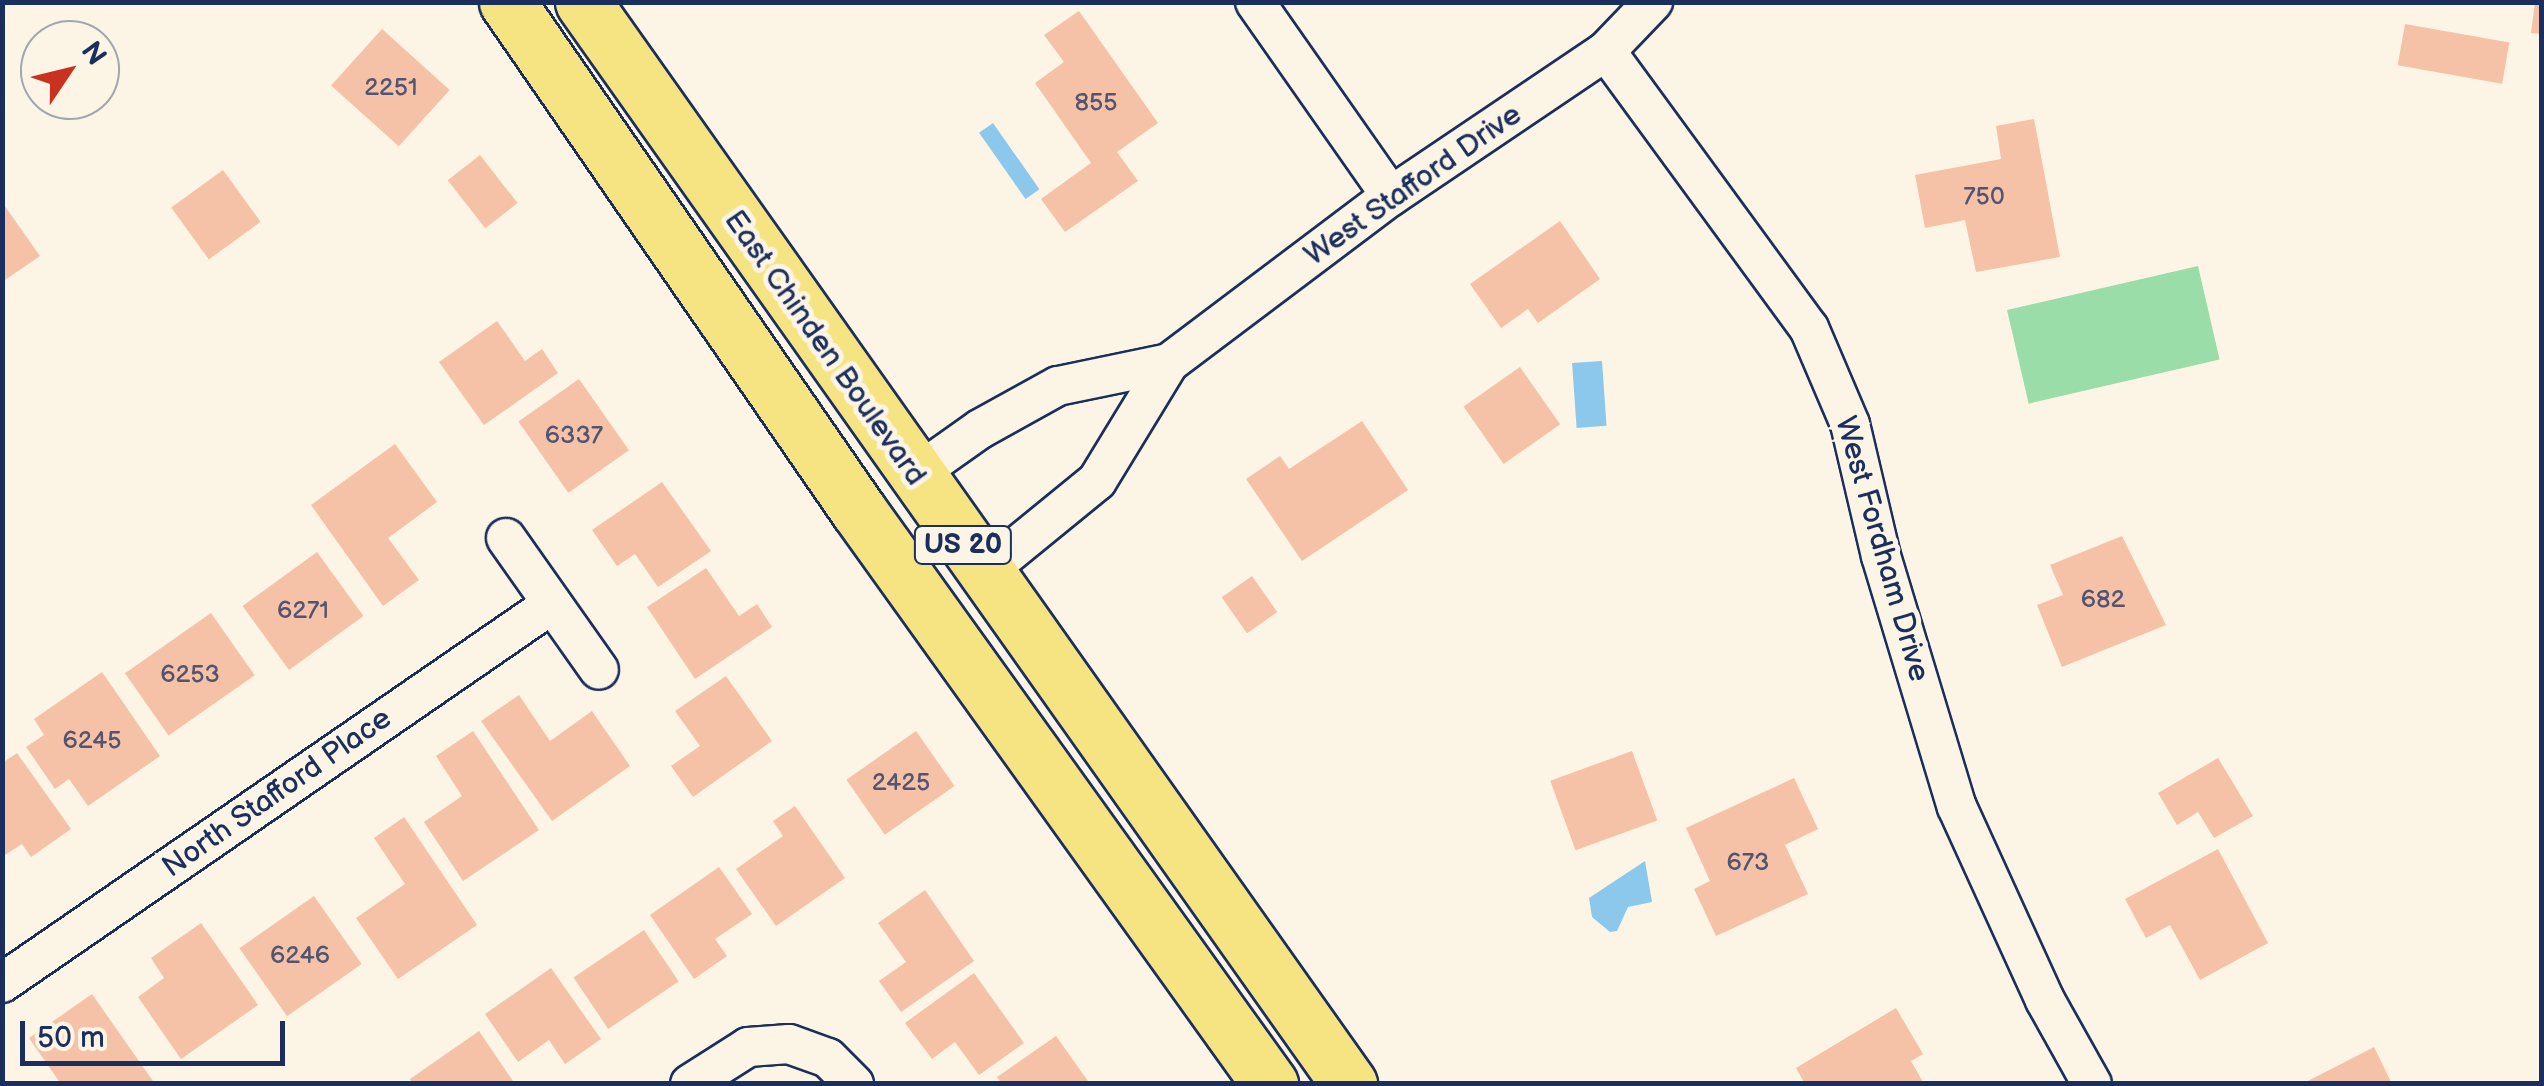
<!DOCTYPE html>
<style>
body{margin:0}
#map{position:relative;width:2544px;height:1086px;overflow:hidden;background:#fcf5e5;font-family:"Balsamiq Sans",sans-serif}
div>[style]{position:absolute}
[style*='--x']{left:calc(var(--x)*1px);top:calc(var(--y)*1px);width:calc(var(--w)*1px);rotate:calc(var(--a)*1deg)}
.green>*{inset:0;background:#9adda8;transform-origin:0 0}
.water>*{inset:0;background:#8bc8eb;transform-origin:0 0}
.building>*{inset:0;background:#f5c1a7;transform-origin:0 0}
.roads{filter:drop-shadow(2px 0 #1b2f5e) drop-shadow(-2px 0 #1b2f5e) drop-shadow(0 2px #1b2f5e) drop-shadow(0 -2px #1b2f5e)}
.minor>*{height:38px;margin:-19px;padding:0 19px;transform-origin:19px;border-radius:19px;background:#fcf5e5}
.primary>*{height:55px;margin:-27.5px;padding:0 27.5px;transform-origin:27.5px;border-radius:27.5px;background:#f6e381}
span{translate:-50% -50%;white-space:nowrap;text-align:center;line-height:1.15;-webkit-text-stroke:10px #fcf5e5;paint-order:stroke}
.number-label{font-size:25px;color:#525470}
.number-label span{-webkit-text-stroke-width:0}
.shield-label span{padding:2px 8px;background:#fcf5e5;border:2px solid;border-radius:8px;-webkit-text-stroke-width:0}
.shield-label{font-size:28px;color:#1b2f5e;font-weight:700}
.street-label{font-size:30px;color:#1b2f5e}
.frame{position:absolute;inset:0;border:5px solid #1b2f5e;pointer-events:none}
.north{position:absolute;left:20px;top:20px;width:100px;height:100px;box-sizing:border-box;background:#fcf5e5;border:2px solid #a2a6af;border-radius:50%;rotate:55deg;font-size:28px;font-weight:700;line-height:40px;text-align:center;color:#1b2f5e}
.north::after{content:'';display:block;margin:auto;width:35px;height:45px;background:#c8321e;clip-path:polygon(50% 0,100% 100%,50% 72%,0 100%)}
.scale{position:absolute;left:20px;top:1021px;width:265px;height:45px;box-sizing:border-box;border:5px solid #1b2f5e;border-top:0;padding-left:12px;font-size:30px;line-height:35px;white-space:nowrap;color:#1b2f5e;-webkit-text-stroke:8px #fcf5e5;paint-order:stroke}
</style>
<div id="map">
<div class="green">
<i style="left:2198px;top:266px;width:96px;height:196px;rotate:77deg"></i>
</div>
<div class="water">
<i style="left:993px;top:123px;width:81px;height:17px;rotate:55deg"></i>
<i style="left:1602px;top:361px;width:65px;height:30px;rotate:86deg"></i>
<i style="clip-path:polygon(1645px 861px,1652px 902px,1628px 907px,1617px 931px,1610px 932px,1592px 917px,1589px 898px)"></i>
</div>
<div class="building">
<i style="clip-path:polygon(2535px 2px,2542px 2px,2542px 34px,2531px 33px)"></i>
<i style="clip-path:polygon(1079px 11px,1158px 123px,1117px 152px,1138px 181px,1065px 232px,1041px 199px,1091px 163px,1035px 83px,1064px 62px,1044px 35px)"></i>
<i style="left:2405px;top:24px;width:106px;height:42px;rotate:10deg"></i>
<i style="left:382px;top:29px;width:91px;height:76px;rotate:42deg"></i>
<i style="clip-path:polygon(2034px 119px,2060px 257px,1976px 272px,1965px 220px,1925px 228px,1915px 175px,2001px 159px,1996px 126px)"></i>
<i style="left:480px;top:155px;width:61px;height:41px;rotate:52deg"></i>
<i style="left:223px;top:170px;width:64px;height:64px;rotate:54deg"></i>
<i style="clip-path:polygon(2px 202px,40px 256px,5px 280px,2px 276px)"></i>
<i style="clip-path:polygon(1560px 221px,1600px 279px,1538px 323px,1528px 309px,1501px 328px,1470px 284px)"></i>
<i style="clip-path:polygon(497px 321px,525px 361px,542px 349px,558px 373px,484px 425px,439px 362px)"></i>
<i style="left:1520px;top:367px;width:70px;height:69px;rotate:55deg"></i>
<i style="left:579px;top:379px;width:87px;height:74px;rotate:55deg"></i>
<i style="clip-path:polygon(1362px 421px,1408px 490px,1302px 561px,1246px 479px,1280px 456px,1289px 469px)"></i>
<i style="clip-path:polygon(395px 444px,437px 502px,388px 538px,419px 580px,383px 606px,311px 505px)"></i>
<i style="clip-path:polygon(662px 482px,711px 551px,658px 587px,635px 554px,617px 566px,592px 530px)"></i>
<i style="clip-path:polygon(2122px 536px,2166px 625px,2062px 667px,2037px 605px,2063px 595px,2050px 565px)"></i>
<i style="left:317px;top:552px;width:79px;height:92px;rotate:54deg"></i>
<i style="clip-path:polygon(706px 568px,739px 616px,757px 604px,772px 627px,695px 679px,647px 607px)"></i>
<i style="left:1252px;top:576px;width:44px;height:37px;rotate:55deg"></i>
<i style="left:211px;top:613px;width:76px;height:105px;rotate:55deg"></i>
<i style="clip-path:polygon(102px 672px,160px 756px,88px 806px,69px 779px,55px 789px,26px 747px,44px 735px,34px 719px)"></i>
<i style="clip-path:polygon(726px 676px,772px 741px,693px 797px,671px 766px,700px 746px,675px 711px)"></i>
<i style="clip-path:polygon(519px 695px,550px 741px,592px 711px,630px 766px,552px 821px,481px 721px)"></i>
<i style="clip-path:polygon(473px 731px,539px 830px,463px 881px,424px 822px,462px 796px,436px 756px)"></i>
<i style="left:916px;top:731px;width:67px;height:85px;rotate:55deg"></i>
<i style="left:1632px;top:751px;width:74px;height:87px;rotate:70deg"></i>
<i style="clip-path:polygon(17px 753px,71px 829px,31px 857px,22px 844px,2px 857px,2px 763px)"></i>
<i style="clip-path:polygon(2218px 758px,2253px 816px,2214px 838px,2198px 812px,2177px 825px,2158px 793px)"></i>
<i style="clip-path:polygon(1794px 778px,1818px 829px,1785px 845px,1808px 894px,1716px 936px,1694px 889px,1710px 881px,1686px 828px)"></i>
<i style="clip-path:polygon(795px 806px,845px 878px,776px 926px,736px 869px,783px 836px,773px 821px)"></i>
<i style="clip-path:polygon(404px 817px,477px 925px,398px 979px,356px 918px,405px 884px,374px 838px)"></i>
<i style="clip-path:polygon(2218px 849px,2268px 943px,2200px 980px,2170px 925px,2146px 938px,2125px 899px)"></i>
<i style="clip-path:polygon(719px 867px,752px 914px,715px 939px,727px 956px,694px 979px,650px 915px)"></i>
<i style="clip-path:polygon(925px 890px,974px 961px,901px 1012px,879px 981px,906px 962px,878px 923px)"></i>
<i style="left:314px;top:896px;width:83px;height:91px;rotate:55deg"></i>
<i style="clip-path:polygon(201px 923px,258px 1005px,181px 1059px,138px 997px,164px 978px,151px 958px)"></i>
<i style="left:644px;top:930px;width:62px;height:85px;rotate:56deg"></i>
<i style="clip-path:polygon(551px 968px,601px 1039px,565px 1064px,549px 1040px,518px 1062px,485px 1014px)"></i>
<i style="clip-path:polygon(974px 973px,1024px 1043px,979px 1075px,955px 1042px,932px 1059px,905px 1023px)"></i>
<i style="clip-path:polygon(92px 994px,155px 1084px,61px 1084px,29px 1038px)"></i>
<i style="clip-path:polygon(1896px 1008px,1923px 1054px,1911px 1061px,1924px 1084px,1805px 1084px,1796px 1068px)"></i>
<i style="clip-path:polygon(479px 1031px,515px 1084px,413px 1084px,410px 1079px)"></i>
<i style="clip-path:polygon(1056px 1036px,1090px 1084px,1002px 1084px,997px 1077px)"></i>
<i style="clip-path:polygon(2374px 1047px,2392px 1084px,2302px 1084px)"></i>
</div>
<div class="roads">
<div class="minor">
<i style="--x:1255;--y:2;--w:237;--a:55"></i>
<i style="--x:1606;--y:51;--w:343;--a:53.8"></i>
<i style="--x:1809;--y:328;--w:104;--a:66.9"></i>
<i style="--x:1850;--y:424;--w:136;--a:76.8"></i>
<i style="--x:1881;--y:556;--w:262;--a:73.2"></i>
<i style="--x:1957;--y:807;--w:212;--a:65.5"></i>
<i style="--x:2045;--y:1000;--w:96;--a:60.8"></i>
<i style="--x:915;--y:475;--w:80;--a:-35.3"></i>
<i style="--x:980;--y:429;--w:89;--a:-28.9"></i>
<i style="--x:1058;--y:386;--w:113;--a:-11.7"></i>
<i style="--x:506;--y:538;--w:161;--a:54.8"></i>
<i style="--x:983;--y:574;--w:147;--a:-39.2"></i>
<i style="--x:1097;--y:481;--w:138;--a:-58.6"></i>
<i style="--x:1169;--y:363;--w:278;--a:-37"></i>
<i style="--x:1391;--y:196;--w:259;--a:-34"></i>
<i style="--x:1606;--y:51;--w:68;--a:-46.2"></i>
<i style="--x:2;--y:983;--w:668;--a:-34.57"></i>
<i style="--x:690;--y:1084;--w:69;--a:-32.5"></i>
<i style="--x:748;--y:1047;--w:41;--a:-4.2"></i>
<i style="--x:789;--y:1044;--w:41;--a:19.7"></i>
<i style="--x:828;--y:1058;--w:37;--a:45"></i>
</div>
<div class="primary">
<i style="--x:507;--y:2;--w:617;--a:55.36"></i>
<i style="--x:858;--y:510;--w:707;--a:54.33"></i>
<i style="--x:583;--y:2;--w:1326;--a:54.7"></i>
</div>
</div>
<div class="number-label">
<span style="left:391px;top:88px">2251</span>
<span style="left:1096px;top:103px">855</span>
<span style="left:1984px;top:197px">750</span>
<span style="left:574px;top:436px">6337</span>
<span style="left:2103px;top:600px">682</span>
<span style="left:303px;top:611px">6271</span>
<span style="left:190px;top:675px">6253</span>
<span style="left:92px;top:741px">6245</span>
<span style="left:901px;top:783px">2425</span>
<span style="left:1748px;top:863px">673</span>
<span style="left:300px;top:956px">6246</span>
</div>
<div class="shield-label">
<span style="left:963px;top:545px">US 20</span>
</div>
<div class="street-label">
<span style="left:1413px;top:185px;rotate:-35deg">West Stafford Drive</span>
<span style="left:825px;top:348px;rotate:55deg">East Chinden Boulevard</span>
<span style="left:1882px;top:549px;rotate:74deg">West Fordham Drive</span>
<span style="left:277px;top:793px;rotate:-35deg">North Stafford Place</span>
</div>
<div class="frame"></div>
<div class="north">N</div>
<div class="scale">50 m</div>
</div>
